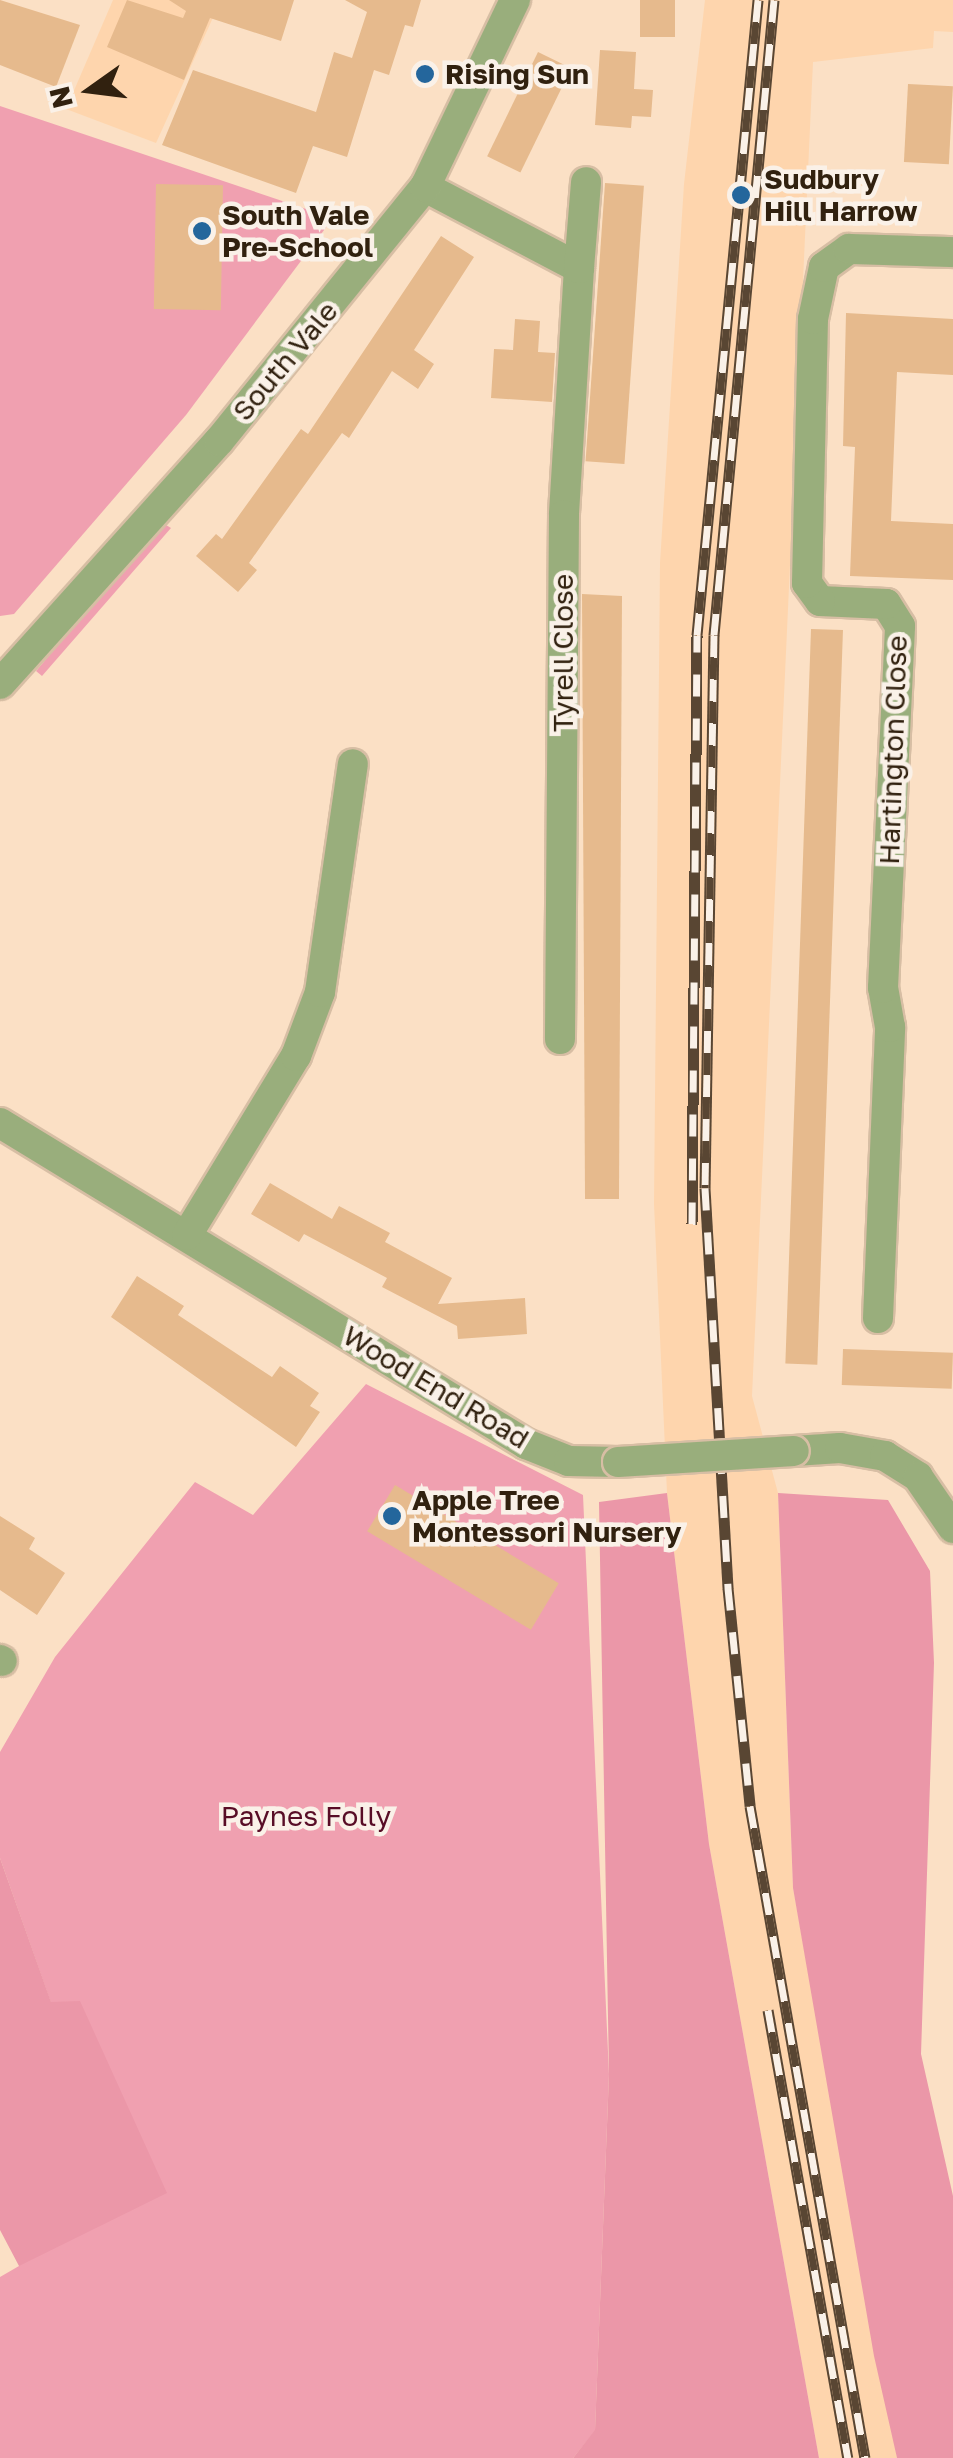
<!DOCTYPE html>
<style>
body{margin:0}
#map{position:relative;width:953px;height:2458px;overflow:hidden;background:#fbe0c5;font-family:"Golos Text",sans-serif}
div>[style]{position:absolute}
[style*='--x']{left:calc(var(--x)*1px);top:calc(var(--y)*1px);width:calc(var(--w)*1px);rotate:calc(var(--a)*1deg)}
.built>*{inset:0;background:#fed5ad}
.green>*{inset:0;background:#f0a0b0}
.forest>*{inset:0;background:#eb97a8}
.building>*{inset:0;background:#e6ba8d;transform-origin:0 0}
.roads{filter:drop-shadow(2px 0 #d7bea4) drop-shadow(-2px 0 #d7bea4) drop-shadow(0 2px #d7bea4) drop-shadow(0 -2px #d7bea4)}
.minor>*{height:30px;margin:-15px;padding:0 15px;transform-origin:15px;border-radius:15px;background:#99ae7c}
.rail>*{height:11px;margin-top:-5.5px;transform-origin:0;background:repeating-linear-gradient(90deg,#faf1e8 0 22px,#594633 0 44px);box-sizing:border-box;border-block:2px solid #594633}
.bridges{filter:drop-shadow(2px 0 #d7bea4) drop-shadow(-2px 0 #d7bea4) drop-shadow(0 2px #d7bea4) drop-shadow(0 -2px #d7bea4)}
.minor-bridge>*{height:30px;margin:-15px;padding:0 15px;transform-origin:15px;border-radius:15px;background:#99ae7c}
.dots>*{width:28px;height:28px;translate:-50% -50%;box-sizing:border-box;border:5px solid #faf1e8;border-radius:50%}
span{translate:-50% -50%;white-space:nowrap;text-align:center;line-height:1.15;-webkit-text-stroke:9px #faf1e8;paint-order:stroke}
.poi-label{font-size:28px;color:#31210f;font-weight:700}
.left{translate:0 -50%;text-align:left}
.street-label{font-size:28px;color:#31210f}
.park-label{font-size:28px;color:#580d26}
.north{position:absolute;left:40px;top:40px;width:100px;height:100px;-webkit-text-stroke:8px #faf1e8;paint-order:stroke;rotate:256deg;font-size:28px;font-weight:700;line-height:40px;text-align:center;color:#31210f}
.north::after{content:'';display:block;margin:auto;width:35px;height:45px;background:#31210f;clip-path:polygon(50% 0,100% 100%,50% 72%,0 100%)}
</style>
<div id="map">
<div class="built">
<i style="clip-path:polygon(113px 0,221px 0,156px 143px,66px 109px)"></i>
<i style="clip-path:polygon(705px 0,953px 0,953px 32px,934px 31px,933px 48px,813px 62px,752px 1396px,778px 1493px,793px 1888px,897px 2458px,819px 2458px,709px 1844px,667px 1493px,654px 1204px,660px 563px,684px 184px)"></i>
</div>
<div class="green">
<i style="clip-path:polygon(0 106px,333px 218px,186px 415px,14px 614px,0 616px)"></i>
<i style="clip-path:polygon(161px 522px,171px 528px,42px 676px,36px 671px)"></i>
<i style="clip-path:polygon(366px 1384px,583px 1495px,609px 2074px,595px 2431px,573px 2458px,0 2458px,0 2277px,19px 2266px,80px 2002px,51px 2003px,0 1858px,0 1752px,55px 1657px,195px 1482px,253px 1515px)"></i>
</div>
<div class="forest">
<i style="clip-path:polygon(667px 1493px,709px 1844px,819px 2458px,573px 2458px,595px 2430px,609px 2074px,599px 1502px)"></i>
<i style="clip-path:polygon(778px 1493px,888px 1500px,930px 1571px,934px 1663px,921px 2054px,953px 2196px,953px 2458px,897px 2458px,874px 2356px,793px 1888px)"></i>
<i style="clip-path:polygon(0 1858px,51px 2002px,80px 2001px,167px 2193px,19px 2266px,0 2230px)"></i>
</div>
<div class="building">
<i style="clip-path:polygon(0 0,80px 25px,56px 87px,0 65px)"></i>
<i style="clip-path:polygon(127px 0,183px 18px,186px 11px,169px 0,294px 0,281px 41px,210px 18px,184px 80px,107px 47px)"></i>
<i style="clip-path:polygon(345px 0,421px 0,413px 27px,405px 25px,389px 75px,374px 70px,347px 157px,313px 146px,296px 193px,162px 145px,193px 70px,316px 112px,334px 52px,352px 58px,367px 12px)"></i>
<i style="left:640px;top:0;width:35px;height:37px"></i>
<i style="clip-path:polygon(600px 50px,636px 52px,634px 89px,653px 90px,651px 117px,632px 116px,631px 128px,595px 125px)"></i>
<i style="left:538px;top:52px;width:37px;height:116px;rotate:26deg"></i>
<i style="left:908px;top:84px;width:45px;height:78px;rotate:3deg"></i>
<i style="left:605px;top:183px;width:39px;height:279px;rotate:4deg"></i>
<i style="left:156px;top:184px;width:67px;height:125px;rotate:1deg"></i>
<i style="clip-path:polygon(441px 236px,474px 257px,414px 350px,434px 364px,418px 389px,392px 371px,349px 438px,342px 433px,273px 529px,249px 563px,257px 570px,238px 592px,196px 556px,216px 534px,222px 539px,301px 429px,308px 434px)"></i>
<i style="clip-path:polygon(846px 313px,953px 319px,953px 375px,897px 372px,891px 521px,953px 524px,953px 580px,850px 576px,855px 447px,843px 446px)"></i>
<i style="clip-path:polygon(515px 319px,540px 321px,538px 352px,555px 353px,552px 402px,491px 398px,494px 349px,513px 350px)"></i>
<i style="clip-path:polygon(582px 594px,622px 596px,619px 1199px,585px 1199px)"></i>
<i style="left:811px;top:629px;width:32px;height:735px;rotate:2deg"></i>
<i style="clip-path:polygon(270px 1183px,332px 1219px,339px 1206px,390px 1233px,385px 1242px,452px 1278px,438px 1304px,525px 1298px,527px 1334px,458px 1339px,457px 1326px,382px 1287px,387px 1278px,304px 1234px,299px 1242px,251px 1214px)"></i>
<i style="clip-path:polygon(137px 1276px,184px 1306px,178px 1315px,272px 1377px,280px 1366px,319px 1393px,310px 1406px,320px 1412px,296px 1447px,111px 1317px)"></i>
<i style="left:843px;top:1349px;width:110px;height:36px;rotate:2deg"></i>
<i style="left:395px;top:1485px;width:191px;height:54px;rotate:31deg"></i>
<i style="clip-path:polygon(0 1516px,35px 1538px,29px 1549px,65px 1573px,37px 1615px,0 1590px)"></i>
</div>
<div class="roads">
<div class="minor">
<i style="--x:425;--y:187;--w:174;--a:27.7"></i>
<i style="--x:579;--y:268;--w:247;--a:93.5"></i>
<i style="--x:564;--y:515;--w:524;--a:90.44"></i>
<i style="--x:579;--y:268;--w:86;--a:-85.3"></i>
<i style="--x:0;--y:684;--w:327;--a:-48"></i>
<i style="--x:219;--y:441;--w:327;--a:-51"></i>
<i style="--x:425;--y:187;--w:208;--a:-64.3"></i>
<i style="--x:0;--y:1123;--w:616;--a:31.39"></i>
<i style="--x:526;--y:1444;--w:46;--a:21.6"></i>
<i style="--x:569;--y:1461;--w:49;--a:1.2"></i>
<i style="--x:187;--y:1235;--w:210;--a:-58.7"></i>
<i style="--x:296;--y:1056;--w:68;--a:-69.4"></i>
<i style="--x:320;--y:992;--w:230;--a:-81.8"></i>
<i style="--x:878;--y:1318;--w:291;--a:-87.6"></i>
<i style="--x:890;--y:1027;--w:40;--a:-100"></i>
<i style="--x:883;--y:988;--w:362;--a:-87.3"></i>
<i style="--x:900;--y:626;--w:26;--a:-122"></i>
<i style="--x:886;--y:604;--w:66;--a:-177.4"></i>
<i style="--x:820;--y:601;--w:22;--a:-126"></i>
<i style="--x:807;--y:583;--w:264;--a:-88.7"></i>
<i style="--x:813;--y:319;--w:53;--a:-78.1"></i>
<i style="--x:824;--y:267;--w:31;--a:-36"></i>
<i style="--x:849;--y:249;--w:104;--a:1.7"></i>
<i style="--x:794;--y:1451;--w:46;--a:-3.7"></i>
<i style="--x:840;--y:1448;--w:46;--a:10.1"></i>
<i style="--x:885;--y:1456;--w:39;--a:32"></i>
<i style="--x:918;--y:1477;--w:62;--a:55.5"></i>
<i style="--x:0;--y:1660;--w:2;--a:27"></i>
</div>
</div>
<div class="rail">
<i style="--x:774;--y:0;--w:638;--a:95.4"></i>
<i style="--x:714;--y:635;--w:553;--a:90.93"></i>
<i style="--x:705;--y:1188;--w:401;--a:86.7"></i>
<i style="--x:728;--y:1588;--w:219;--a:84.2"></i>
<i style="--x:750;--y:1806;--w:662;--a:80"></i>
<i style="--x:692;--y:1224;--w:589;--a:-89.51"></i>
<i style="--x:697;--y:635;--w:638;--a:-84.51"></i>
<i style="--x:768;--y:2010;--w:455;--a:79.9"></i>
</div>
<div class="bridges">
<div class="minor-bridge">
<i style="--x:618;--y:1462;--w:176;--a:-3.6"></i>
</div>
</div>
<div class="dots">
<i style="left:425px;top:74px;background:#24669c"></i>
<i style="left:741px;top:195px;background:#24669c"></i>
<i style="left:202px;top:231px;background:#24669c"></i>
<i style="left:392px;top:1516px;background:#24669c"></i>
</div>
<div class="poi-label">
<span class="left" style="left:445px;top:74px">Rising Sun</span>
<span class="left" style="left:764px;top:195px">Sudbury<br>Hill Harrow</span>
<span class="left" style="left:222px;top:231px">South Vale<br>Pre-School</span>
<span class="left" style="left:412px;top:1516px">Apple Tree<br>Montessori Nursery</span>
</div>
<div class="street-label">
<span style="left:285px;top:361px;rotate:-50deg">South Vale</span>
<span style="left:563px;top:653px;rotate:-90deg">Tyrell Close</span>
<span style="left:893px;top:750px;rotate:-88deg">Hartington Close</span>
<span style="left:436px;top:1387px;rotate:31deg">Wood End Road</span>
</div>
<div class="park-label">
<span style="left:306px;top:1816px">Paynes Folly</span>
</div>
<div class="north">N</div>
</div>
